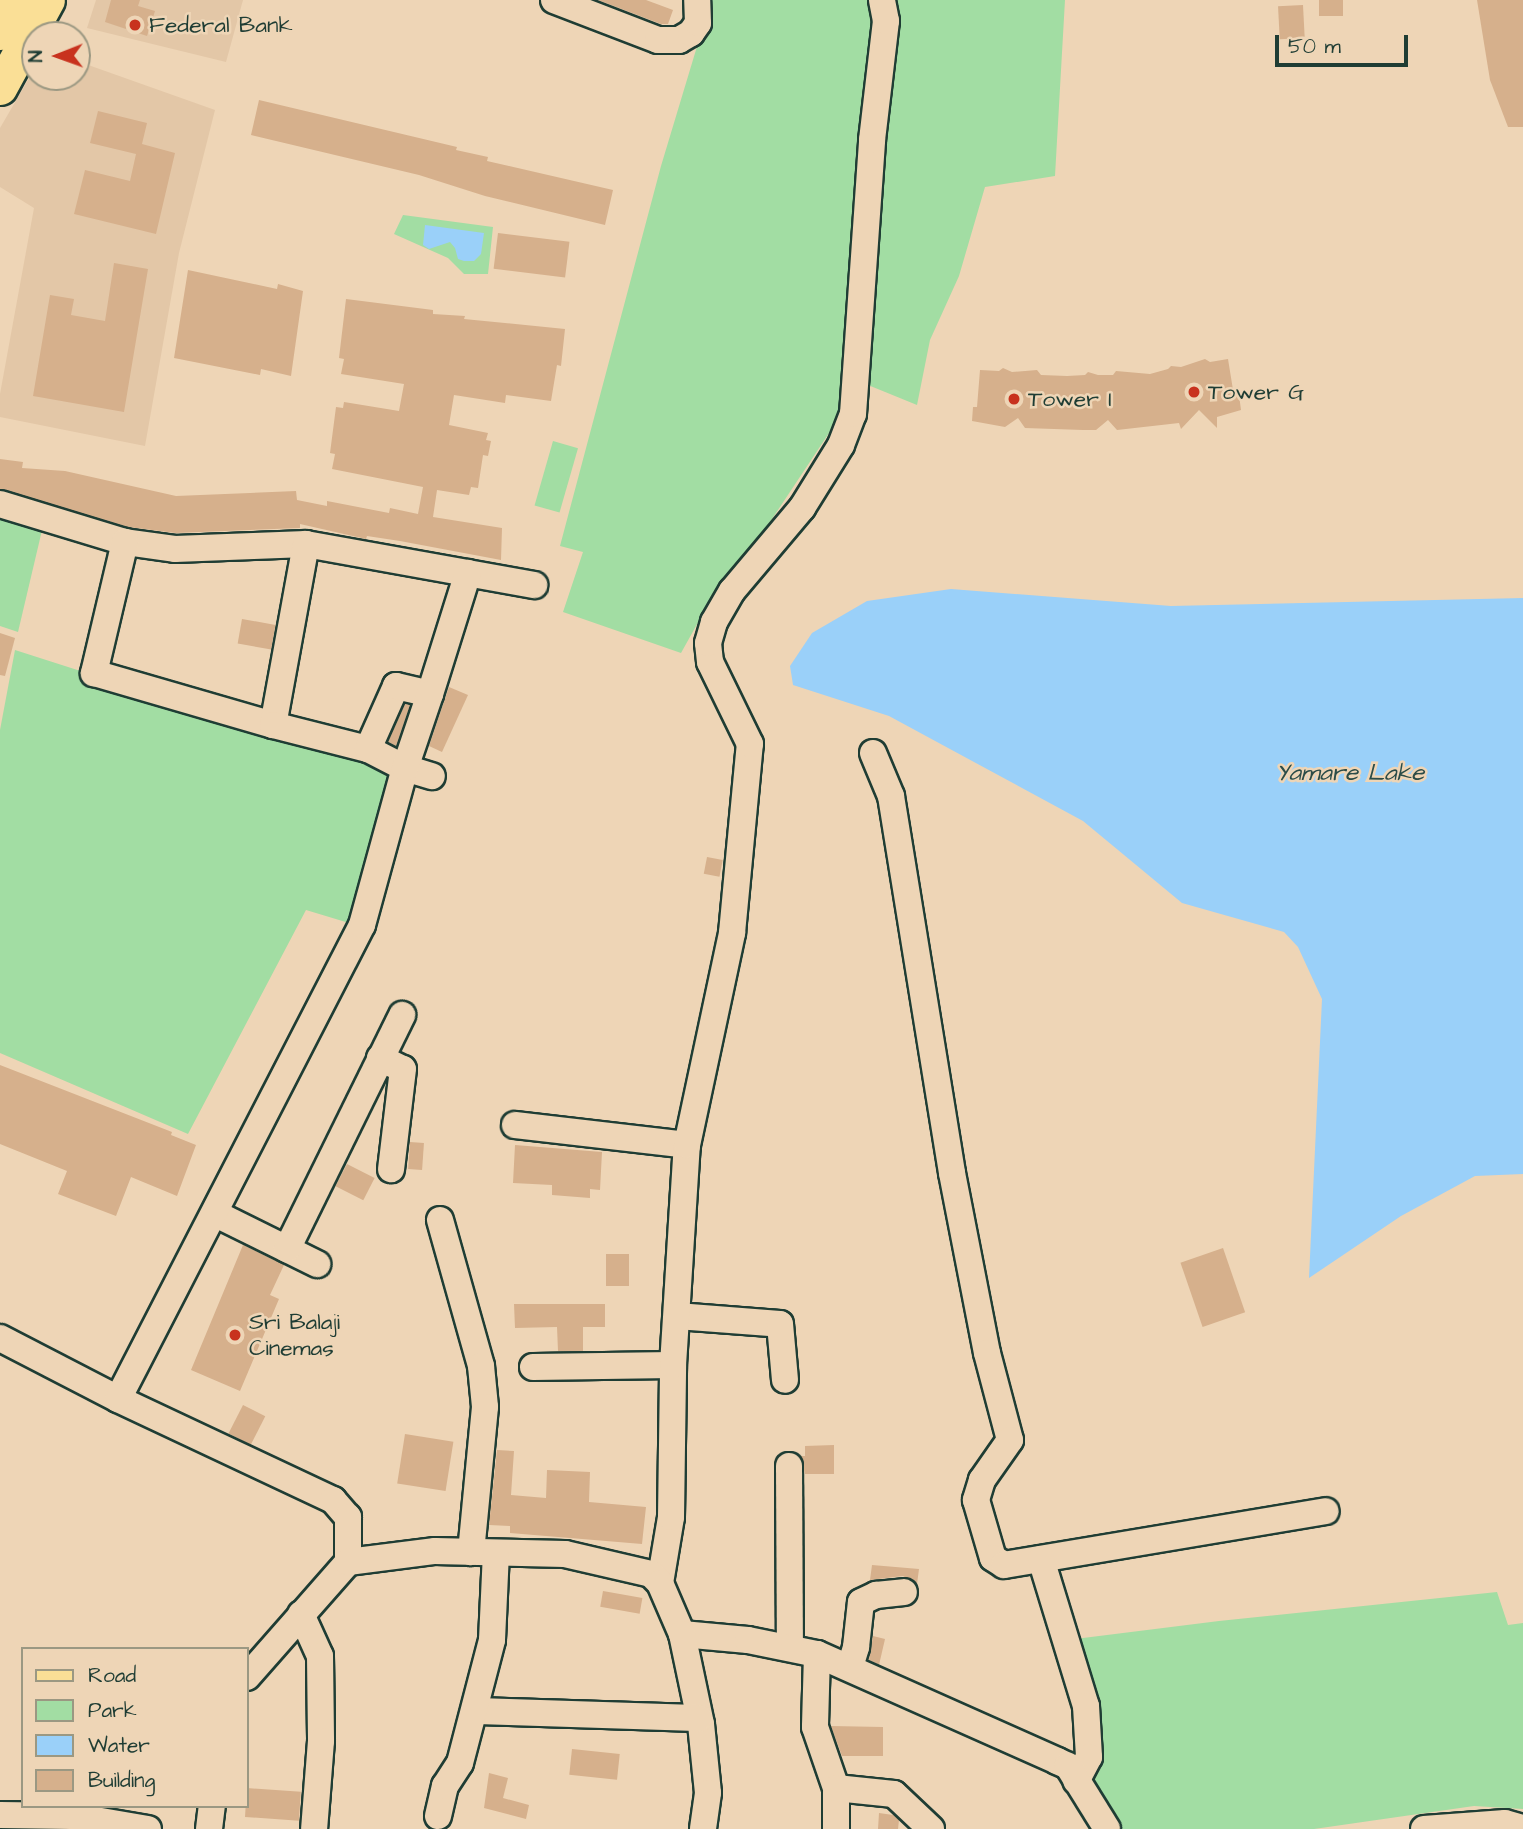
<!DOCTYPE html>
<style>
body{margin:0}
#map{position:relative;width:1523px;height:1829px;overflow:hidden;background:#eed5b6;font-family:"Architects Daughter",sans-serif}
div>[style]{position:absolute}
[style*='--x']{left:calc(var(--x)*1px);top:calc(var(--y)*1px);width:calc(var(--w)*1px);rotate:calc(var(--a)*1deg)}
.built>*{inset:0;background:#e3c7a7}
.green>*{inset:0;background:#a2dda3;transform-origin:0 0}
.water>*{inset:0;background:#9ad0f9}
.building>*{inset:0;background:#d6b08c;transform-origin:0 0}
.roads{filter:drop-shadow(2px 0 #1f3d34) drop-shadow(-2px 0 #1f3d34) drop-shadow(0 2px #1f3d34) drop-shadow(0 -2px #1f3d34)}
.minor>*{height:26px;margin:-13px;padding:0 13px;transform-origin:13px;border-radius:13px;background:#eed5b6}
.major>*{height:33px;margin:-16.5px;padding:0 16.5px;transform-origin:16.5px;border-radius:16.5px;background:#fadf96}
.dots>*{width:19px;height:19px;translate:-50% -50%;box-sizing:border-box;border:4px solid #eed5b6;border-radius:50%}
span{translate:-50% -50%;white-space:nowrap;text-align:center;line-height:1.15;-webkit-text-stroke:5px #eed5b6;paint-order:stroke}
.poi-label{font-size:23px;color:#1f3d34}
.left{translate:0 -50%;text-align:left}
.water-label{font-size:24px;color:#2b4c48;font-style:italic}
.legend{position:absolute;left:21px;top:1647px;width:228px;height:161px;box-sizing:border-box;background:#eed5b6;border:2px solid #9b9882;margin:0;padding:9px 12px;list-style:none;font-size:21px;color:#1f3d34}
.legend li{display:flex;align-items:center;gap:14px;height:35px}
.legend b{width:35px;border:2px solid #9b9882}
.north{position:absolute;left:21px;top:21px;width:70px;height:70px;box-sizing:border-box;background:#eed5b6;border:2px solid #9b9882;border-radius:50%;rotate:269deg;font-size:19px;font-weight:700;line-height:28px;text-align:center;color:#1f3d34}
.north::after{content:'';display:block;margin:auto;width:24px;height:32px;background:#c8321e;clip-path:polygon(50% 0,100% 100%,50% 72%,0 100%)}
.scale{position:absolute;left:1275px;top:35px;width:133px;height:32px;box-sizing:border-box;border:4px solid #1f3d34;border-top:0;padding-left:9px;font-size:21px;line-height:24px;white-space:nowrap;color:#1f3d34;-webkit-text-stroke:5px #eed5b6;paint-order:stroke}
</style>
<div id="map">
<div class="built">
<i style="clip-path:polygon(96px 0,243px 0,226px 62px,87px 28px)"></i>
<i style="clip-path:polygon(77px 61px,215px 110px,179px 253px,145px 446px,0 417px,0 394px,34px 208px,0 187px,0 128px,35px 68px,35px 77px,77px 77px)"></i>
</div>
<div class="green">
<i style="clip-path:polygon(711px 0,1065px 0,1055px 176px,985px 187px,959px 276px,930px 340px,917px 405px,841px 374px,839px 418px,768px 525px,710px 601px,681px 653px,563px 612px,583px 552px,560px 546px,661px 166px)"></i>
<i style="clip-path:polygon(403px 215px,493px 227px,488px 274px,464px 274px,448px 258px,394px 234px)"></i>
<i style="left:553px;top:441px;width:26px;height:67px;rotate:16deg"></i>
<i style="clip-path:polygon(0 512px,43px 526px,18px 632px,0 626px)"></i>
<i style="clip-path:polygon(15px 650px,393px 771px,349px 923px,306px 910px,188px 1134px,0 1053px,0 730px)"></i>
<i style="clip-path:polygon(1497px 1592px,1508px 1625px,1523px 1623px,1523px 1809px,1474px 1806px,1314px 1829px,1119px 1829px,1109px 1818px,1090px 1769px,1075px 1639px,1219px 1621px)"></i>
</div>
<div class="water">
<i style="clip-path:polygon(425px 225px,484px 233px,481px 254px,474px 261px,464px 261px,458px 259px,455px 248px,450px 242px,429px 249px,423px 245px)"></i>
<i style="clip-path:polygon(951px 589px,1171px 606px,1523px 598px,1523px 1174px,1475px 1176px,1401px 1216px,1309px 1278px,1322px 999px,1298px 947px,1284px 932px,1182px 903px,1083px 821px,889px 716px,793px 685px,790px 666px,812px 633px,867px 601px)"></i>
</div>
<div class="building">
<i style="clip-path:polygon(111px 0,140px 0,138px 6px,155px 11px,147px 36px,105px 22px)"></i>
<i style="clip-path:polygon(598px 0,646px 0,673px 10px,668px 24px,661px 24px)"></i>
<i style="left:1319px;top:0;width:24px;height:16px"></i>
<i style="clip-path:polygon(1477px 0,1523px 0,1523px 127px,1508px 127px,1490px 80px)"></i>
<i style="left:1303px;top:5px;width:33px;height:25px;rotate:87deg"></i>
<i style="clip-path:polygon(259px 100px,457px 147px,456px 150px,488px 157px,487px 161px,613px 190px,605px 225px,485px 196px,419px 175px,251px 135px)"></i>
<i style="clip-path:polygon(98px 111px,147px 123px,142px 144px,175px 153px,156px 234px,74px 214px,85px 170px,130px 181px,136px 154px,90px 143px)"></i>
<i style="left:498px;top:233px;width:72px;height:36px;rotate:7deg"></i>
<i style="clip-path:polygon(114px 263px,148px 269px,124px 412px,33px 396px,50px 295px,74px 299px,71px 315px,105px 321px)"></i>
<i style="clip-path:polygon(188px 270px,277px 289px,278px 284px,303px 291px,291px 376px,261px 369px,260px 375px,174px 358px)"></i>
<i style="clip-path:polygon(346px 299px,433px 310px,433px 314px,465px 316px,464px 319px,565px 329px,561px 366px,557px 365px,551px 401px,506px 395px,505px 403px,454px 395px,449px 425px,488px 433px,486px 440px,491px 441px,488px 456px,483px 455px,478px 488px,471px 487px,469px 495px,437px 490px,433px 517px,502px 528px,501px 560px,400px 541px,367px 536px,366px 539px,300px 524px,300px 528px,176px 533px,128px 527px,0 489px,0 459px,23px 462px,22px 468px,65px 471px,176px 496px,296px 491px,297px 500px,327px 506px,327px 501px,389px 513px,390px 508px,418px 514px,423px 487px,332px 469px,335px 454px,330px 453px,336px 407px,343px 408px,344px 402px,399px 411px,404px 384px,341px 374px,344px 359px,339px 358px)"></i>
<i style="clip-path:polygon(1205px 359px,1210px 362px,1228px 359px,1234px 396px,1239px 395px,1241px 410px,1217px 417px,1217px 428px,1199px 410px,1181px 429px,1179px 423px,1117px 430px,1108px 420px,1096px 430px,1083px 430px,1025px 428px,1018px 418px,1005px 427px,972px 421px,973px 407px,977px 407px,980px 370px,999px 371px,1003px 368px,1012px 372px,1037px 370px,1041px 375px,1067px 376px,1085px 375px,1088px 372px,1098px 375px,1113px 375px,1116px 371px,1150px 374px,1168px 369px,1171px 366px,1181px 367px)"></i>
<i style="left:242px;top:619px;width:34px;height:25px;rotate:10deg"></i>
<i style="clip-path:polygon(0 633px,15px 638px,5px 676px,0 675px)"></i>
<i style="clip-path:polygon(449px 687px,468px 695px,442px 752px,429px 746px)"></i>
<i style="clip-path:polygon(405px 704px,410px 705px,396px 746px,388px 742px)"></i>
<i style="left:707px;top:857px;width:16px;height:17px;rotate:11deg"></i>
<i style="clip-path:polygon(0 1065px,172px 1132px,171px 1135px,196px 1145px,177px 1196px,131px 1177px,116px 1216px,58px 1194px,67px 1171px,0 1144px)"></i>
<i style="left:410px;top:1142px;width:14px;height:27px;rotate:4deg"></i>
<i style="clip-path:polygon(515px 1145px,602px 1152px,600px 1190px,590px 1189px,590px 1198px,552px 1195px,552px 1185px,513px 1183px)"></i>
<i style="left:347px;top:1164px;width:31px;height:25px;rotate:27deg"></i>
<i style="clip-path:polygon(243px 1245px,284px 1265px,270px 1295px,279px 1299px,240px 1391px,191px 1370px)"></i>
<i style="left:1223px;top:1248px;width:68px;height:45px;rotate:71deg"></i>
<i style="left:629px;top:1254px;width:32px;height:23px;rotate:90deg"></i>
<i style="clip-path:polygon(514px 1304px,605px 1304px,605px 1327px,583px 1327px,583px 1351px,558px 1351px,557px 1327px,515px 1328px)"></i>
<i style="left:243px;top:1405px;width:25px;height:32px;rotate:27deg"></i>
<i style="left:405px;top:1434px;width:49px;height:50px;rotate:9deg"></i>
<i style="clip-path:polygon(834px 1445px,834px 1474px,805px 1474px,801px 1456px,805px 1456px,805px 1446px)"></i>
<i style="clip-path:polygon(497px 1450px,514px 1451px,511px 1495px,546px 1498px,547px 1470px,590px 1472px,589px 1502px,646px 1507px,642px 1544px,510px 1533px,510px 1526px,489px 1525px)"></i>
<i style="clip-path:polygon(872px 1565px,919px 1569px,917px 1584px,903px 1576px,870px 1580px)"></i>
<i style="left:603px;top:1591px;width:40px;height:16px;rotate:10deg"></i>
<i style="clip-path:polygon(873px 1636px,885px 1639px,879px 1665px,869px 1660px)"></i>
<i style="clip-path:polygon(831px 1726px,883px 1727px,883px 1756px,842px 1756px)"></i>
<i style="left:572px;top:1749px;width:48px;height:26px;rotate:6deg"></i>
<i style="clip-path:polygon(489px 1773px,508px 1778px,503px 1798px,529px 1805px,526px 1819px,484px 1808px)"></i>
<i style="left:247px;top:1788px;width:54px;height:29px;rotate:4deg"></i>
<i style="clip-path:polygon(879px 1813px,893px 1815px,899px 1820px,898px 1829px,878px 1829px)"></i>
</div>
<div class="roads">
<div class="minor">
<i style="--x:554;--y:0;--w:111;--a:21"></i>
<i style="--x:658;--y:40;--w:21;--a:0"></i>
<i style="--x:679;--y:40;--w:14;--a:-30"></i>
<i style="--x:691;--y:33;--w:12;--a:-55"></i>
<i style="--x:698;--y:23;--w:23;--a:-92"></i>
<i style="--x:0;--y:504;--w:131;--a:16.9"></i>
<i style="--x:125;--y:542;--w:50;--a:8"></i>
<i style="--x:175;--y:549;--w:131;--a:-2.2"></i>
<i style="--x:306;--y:544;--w:232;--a:10.2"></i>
<i style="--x:125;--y:542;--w:135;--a:103.3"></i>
<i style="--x:94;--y:673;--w:186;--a:16.2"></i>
<i style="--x:306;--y:544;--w:184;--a:100.3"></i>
<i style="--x:273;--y:725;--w:98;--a:14.2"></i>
<i style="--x:368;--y:749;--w:42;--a:27.2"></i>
<i style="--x:405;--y:768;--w:28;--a:17"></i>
<i style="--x:368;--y:749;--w:69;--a:-66"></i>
<i style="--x:396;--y:686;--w:35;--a:13"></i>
<i style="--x:430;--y:694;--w:127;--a:-72.6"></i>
<i style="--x:873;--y:753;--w:47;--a:67.3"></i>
<i style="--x:891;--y:796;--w:382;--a:80.8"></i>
<i style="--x:952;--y:1173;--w:183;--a:79"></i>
<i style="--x:987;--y:1353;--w:90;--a:75.2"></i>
<i style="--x:1010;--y:1440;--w:49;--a:125"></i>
<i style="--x:982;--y:1480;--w:21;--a:107"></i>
<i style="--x:976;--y:1500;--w:60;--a:73.7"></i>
<i style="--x:993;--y:1558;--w:13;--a:32"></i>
<i style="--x:1004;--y:1565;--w:326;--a:-9.5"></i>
<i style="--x:380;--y:1058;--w:25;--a:26"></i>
<i style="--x:403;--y:1069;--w:101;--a:96.8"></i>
<i style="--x:515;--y:1125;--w:173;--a:6.6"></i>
<i style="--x:216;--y:1214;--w:113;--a:26.3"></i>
<i style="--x:440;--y:1220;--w:152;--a:74.3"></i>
<i style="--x:481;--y:1366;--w:41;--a:84.4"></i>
<i style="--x:485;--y:1407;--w:146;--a:95.5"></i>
<i style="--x:287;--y:1249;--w:261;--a:-63.8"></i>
<i style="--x:677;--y:1316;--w:103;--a:4.4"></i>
<i style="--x:780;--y:1324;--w:56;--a:84.9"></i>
<i style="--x:0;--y:1338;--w:133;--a:27.3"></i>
<i style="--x:118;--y:1399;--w:238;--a:25.2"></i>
<i style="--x:333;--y:1500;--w:23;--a:49"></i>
<i style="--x:348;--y:1517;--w:45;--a:90"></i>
<i style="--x:533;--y:1367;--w:140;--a:-0.8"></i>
<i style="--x:118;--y:1399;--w:533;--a:-62.76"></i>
<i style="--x:362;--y:925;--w:163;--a:-74.7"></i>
<i style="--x:405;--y:768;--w:78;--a:-71.3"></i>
<i style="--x:789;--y:1466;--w:182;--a:89.7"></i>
<i style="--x:1041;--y:1559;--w:154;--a:73"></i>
<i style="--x:1086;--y:1706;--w:51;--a:86.6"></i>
<i style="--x:1089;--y:1757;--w:27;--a:118"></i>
<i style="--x:660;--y:1583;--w:67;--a:-80.5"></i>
<i style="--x:671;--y:1517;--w:152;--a:-89.2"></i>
<i style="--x:673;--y:1365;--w:220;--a:-86.4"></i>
<i style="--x:687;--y:1145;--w:217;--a:-78"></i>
<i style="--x:732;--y:933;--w:190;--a:-84.6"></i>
<i style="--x:750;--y:744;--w:91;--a:-116"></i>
<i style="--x:710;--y:662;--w:19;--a:-96"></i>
<i style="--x:708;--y:643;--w:22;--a:-74"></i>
<i style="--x:714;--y:622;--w:36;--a:-60"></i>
<i style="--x:732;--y:591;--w:109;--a:-49.9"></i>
<i style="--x:802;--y:508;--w:74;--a:-58.2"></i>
<i style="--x:841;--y:445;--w:33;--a:-69"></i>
<i style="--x:853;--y:414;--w:275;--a:-86"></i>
<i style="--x:872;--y:140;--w:120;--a:-83.3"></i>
<i style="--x:886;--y:21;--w:21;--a:-101"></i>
<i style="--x:301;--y:1614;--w:46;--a:65.7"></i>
<i style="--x:320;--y:1656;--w:85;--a:89.3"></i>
<i style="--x:321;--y:1741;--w:88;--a:94.5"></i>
<i style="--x:682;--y:1634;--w:66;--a:5.2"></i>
<i style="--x:748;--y:1640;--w:70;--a:11.5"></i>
<i style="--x:817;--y:1654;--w:263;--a:24"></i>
<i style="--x:1057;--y:1761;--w:12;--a:24"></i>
<i style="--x:1068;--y:1766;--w:74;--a:58.2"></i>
<i style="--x:817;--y:1654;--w:73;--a:91.6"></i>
<i style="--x:815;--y:1727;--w:65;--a:71"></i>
<i style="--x:836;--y:1788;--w:41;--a:90"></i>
<i style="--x:850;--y:1667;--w:21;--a:-73"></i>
<i style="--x:856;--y:1647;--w:45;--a:-83.7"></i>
<i style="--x:861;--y:1602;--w:17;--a:-25"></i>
<i style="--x:876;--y:1595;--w:28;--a:-6"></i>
<i style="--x:247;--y:1677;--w:153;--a:-48.7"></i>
<i style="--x:348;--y:1562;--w:88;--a:-7.2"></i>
<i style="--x:435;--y:1551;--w:130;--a:1.3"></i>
<i style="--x:565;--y:1554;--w:88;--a:13.1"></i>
<i style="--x:651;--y:1574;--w:13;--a:45"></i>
<i style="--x:660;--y:1583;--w:56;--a:66.7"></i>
<i style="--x:682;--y:1634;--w:92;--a:78.1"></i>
<i style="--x:701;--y:1724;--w:69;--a:84.2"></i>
<i style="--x:708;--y:1793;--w:36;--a:98"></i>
<i style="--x:475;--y:1711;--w:224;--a:1.8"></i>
<i style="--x:836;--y:1788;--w:58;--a:5.9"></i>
<i style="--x:894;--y:1794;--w:51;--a:43.4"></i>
<i style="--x:0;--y:1815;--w:72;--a:0.8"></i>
<i style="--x:72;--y:1816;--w:77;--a:9.7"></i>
<i style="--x:438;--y:1816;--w:31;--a:-77"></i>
<i style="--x:445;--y:1786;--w:27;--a:-57"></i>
<i style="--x:460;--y:1763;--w:127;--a:-75.4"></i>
<i style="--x:492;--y:1640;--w:87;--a:-87.4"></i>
<i style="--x:209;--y:1829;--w:23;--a:-83"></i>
<i style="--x:1424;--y:1829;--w:81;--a:-4.2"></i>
<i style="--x:1505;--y:1823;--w:19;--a:16"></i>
</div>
<div class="major">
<i style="--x:0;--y:33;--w:37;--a:-63"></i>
<i style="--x:0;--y:88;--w:100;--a:-61.4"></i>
</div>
</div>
<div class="dots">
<i style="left:135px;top:25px;background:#c8321e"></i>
<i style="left:1194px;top:392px;background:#c8321e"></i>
<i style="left:1014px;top:399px;background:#c8321e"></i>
<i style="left:235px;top:1335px;background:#c8321e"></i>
</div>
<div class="poi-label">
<span class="left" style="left:149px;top:25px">Federal Bank</span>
<span class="left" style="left:1208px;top:392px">Tower G</span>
<span class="left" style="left:1028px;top:399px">Tower I</span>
<span class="left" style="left:249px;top:1335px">Sri Balaji<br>Cinemas</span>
</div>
<div class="water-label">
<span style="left:1350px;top:774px">Yamare Lake</span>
</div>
<ul class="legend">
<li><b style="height:9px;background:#fadf96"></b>Road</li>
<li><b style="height:19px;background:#a2dda3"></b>Park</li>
<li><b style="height:19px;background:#9ad0f9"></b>Water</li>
<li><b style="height:19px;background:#d6b08c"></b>Building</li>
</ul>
<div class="north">N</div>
<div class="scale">50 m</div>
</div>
